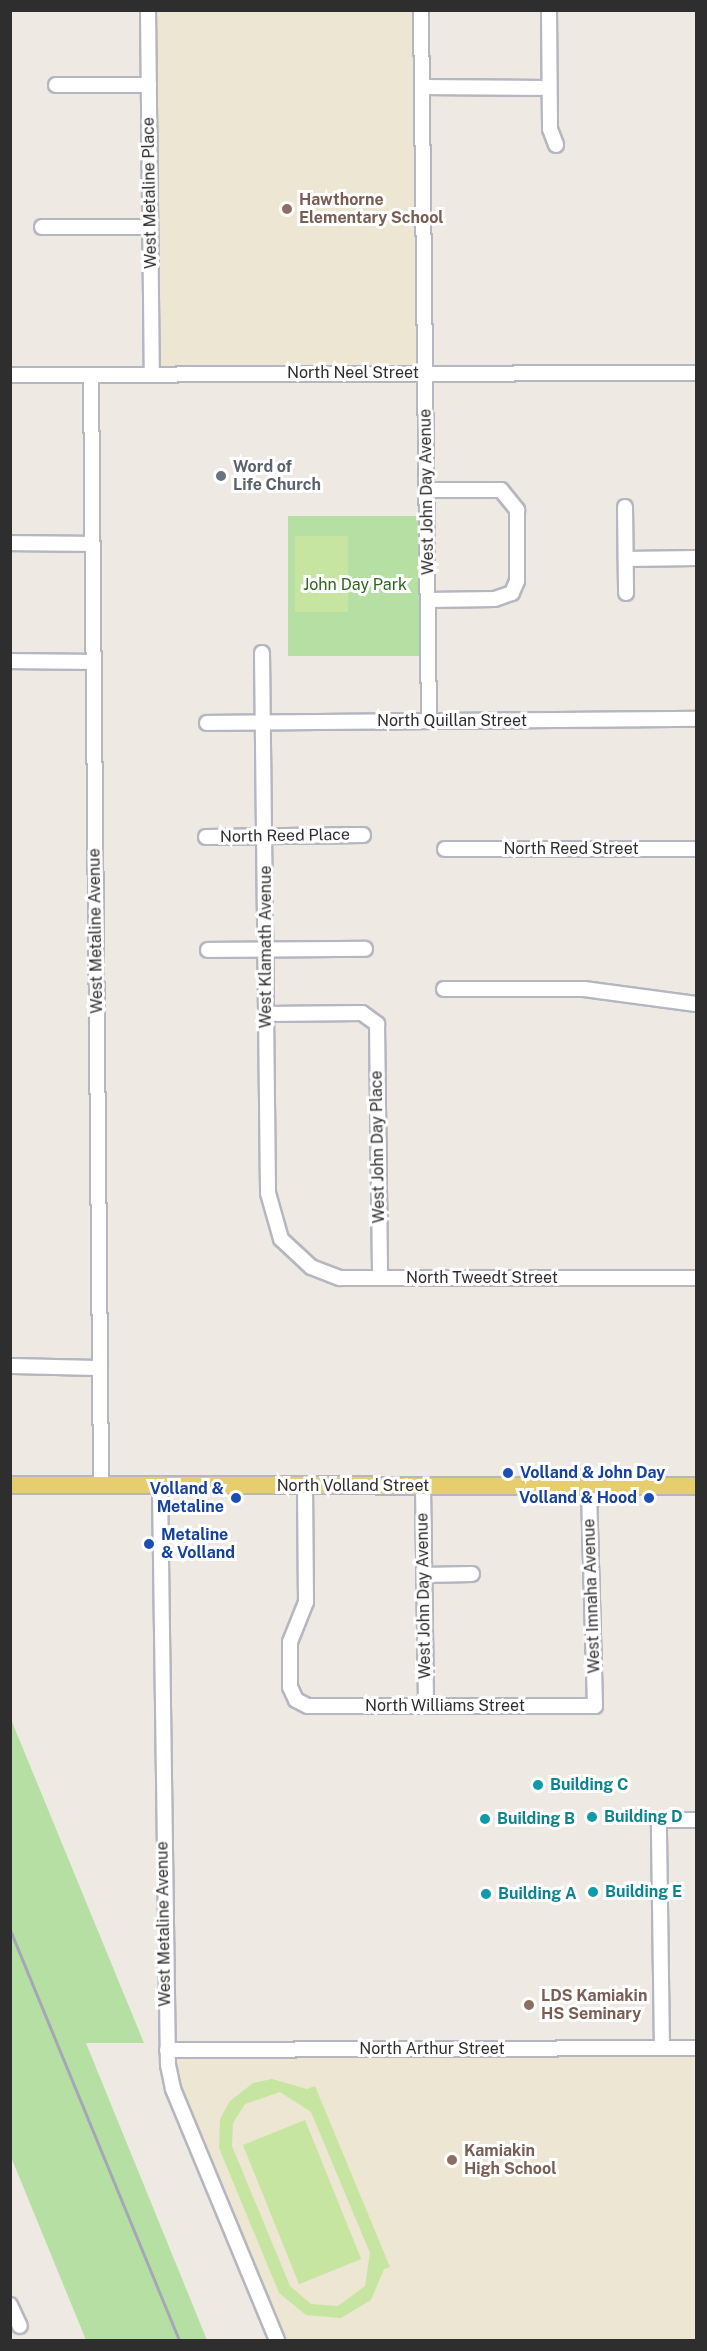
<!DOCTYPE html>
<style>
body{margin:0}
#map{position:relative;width:707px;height:2351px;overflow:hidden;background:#eee9e2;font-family:"Public Sans",sans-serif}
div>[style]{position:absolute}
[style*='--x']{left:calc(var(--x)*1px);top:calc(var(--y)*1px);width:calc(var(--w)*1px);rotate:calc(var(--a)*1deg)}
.education>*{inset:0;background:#ede6d3;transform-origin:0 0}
.green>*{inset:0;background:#b6dfa4;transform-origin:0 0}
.pitch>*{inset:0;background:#c6e5a1;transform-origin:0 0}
.roads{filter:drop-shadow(2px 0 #b5b7c0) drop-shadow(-2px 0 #b5b7c0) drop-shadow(0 2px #b5b7c0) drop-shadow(0 -2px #b5b7c0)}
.minor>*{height:14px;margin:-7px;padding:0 7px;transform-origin:7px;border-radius:7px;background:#fff}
.major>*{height:16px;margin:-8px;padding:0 8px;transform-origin:8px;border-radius:8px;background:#e6ce6f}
.rail>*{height:3px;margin:-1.5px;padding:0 1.5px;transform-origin:1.5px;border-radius:1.5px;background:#a5a7b6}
.dots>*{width:16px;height:16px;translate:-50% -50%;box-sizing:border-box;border:3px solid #fff;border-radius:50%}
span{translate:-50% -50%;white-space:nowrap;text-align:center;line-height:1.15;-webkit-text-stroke:6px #fff;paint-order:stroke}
.street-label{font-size:16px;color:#2e2e2e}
.education-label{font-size:16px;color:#785e54;font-weight:700}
.left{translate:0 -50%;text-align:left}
.worship-label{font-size:16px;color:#5b616d;font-weight:700}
.park-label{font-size:16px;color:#2e6722}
.transit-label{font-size:16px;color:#164399;font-weight:700}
.right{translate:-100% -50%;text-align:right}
.culture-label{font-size:16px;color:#0d838f;font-weight:700}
.frame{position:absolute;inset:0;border:12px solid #2e2e2e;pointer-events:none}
</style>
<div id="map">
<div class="education">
<i style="left:148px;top:11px;width:273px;height:364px"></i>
<i style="clip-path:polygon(693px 2048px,696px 2340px,278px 2340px,167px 2050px)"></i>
</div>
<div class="green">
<i style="left:288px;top:516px;width:132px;height:140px"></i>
<i style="clip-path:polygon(10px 1717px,144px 2043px,86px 2043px,207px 2340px,86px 2340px,11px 2157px)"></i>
</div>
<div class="pitch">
<i style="left:295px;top:536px;width:53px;height:76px"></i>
<i style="clip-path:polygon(evenodd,272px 2079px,307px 2089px,315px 2086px,390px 2267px,384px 2269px,371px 2300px,341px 2318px,306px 2315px,279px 2293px,219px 2148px,220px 2119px,230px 2101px,253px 2083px,272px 2079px,280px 2092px,311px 2112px,370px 2253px,365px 2286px,338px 2306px,311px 2304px,290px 2286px,232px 2146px,233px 2123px,245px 2104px,280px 2092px)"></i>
<i style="left:305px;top:2120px;width:150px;height:67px;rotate:68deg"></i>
</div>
<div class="roads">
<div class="minor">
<i style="--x:148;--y:10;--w:365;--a:89.4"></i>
<i style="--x:421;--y:10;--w:711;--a:89.36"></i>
<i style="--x:549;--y:10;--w:119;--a:89.5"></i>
<i style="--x:550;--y:129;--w:17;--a:69"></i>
<i style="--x:56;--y:85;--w:93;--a:0"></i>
<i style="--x:422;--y:87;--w:127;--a:0.5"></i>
<i style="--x:42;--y:227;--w:108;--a:0"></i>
<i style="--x:10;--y:375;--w:686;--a:-0.17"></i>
<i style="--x:91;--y:375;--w:1111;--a:89.48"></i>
<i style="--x:427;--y:490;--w:74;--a:0"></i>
<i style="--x:501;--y:490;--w:26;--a:51"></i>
<i style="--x:517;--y:510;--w:71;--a:90"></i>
<i style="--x:517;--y:581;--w:13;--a:113"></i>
<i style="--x:512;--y:593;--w:18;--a:161"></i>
<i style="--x:495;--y:599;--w:67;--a:179.1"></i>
<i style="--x:625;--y:507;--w:86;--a:89.3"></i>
<i style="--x:10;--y:543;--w:82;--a:0.7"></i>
<i style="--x:626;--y:559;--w:70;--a:-0.8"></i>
<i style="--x:262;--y:653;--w:540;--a:89.36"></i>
<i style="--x:268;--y:1193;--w:48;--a:74.2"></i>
<i style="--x:281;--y:1239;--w:41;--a:43"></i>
<i style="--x:311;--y:1267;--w:31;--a:21"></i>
<i style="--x:340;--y:1278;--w:356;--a:0"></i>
<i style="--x:10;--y:661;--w:83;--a:0.7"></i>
<i style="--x:207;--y:723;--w:489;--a:-0.5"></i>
<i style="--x:206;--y:837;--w:157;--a:-0.7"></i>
<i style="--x:445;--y:849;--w:251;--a:0"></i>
<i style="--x:208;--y:950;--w:157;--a:-0.4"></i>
<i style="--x:444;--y:989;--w:140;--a:0"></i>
<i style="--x:584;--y:989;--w:113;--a:7.6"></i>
<i style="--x:266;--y:1014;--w:96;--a:-0.6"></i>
<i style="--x:362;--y:1013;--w:19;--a:36"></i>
<i style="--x:377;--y:1024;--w:254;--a:89.3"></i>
<i style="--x:10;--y:1366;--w:90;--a:1.3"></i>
<i style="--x:305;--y:1486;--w:116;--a:89.5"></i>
<i style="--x:306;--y:1602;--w:43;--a:111.8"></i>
<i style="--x:290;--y:1642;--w:45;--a:90"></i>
<i style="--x:290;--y:1687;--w:14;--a:65"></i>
<i style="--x:296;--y:1700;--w:13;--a:27"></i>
<i style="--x:308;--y:1706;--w:287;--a:0"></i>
<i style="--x:595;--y:1706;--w:219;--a:-91.6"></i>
<i style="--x:423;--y:1486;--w:219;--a:89.2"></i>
<i style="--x:160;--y:1487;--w:578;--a:89.21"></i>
<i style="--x:168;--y:2065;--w:25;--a:78"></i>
<i style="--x:173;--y:2089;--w:272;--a:67.5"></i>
<i style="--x:424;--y:1575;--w:48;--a:-1.2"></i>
<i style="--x:662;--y:2048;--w:228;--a:-90.8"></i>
<i style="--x:659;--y:1820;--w:37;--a:0"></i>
<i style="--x:167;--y:2050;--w:529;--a:-0.22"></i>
<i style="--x:10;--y:2305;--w:23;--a:65"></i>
</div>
<div class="major">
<i style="--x:10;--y:1485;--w:686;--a:0.08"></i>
</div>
</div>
<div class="rail">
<i style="--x:10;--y:1930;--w:443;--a:67.6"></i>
</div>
<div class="dots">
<i style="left:287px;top:209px;background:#8d6e63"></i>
<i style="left:221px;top:476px;background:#6b7280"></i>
<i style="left:508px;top:1473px;background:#1a4fb4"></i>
<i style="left:236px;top:1498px;background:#1a4fb4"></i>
<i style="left:649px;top:1498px;background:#1a4fb4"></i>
<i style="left:149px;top:1544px;background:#1a4fb4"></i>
<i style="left:538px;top:1785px;background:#0f9aa8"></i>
<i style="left:592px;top:1817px;background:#0f9aa8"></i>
<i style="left:485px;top:1819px;background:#0f9aa8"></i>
<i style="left:593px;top:1892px;background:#0f9aa8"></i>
<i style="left:486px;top:1894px;background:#0f9aa8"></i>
<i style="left:529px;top:2005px;background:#8d6e63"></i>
<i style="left:452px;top:2160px;background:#8d6e63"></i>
</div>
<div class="street-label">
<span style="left:150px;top:193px;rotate:-91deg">West Metaline Place</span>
<span style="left:353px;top:373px">North Neel Street</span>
<span style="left:427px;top:492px;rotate:-91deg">West John Day Avenue</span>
<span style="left:452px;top:721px">North Quillan Street</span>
<span style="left:285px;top:836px;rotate:-1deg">North Reed Place</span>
<span style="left:571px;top:849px">North Reed Street</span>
<span style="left:96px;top:931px;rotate:-91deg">West Metaline Avenue</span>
<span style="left:266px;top:947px;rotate:-90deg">West Klamath Avenue</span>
<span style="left:378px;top:1147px;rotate:-91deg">West John Day Place</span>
<span style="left:482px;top:1278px">North Tweedt Street</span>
<span style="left:353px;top:1486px">North Volland Street</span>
<span style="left:424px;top:1596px;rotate:-91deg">West John Day Avenue</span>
<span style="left:592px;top:1596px;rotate:-92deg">West Imnaha Avenue</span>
<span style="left:445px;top:1706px">North Williams Street</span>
<span style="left:164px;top:1924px;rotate:-91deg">West Metaline Avenue</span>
<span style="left:432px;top:2049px">North Arthur Street</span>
</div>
<div class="education-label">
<span class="left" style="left:299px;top:209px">Hawthorne<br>Elementary School</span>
<span class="left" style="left:541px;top:2005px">LDS Kamiakin<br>HS Seminary</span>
<span class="left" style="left:464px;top:2160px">Kamiakin<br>High School</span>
</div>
<div class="worship-label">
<span class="left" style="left:233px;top:476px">Word of<br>Life Church</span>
</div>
<div class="park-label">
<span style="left:355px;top:585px">John Day Park</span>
</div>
<div class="transit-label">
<span class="left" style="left:520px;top:1473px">Volland &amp; John Day</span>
<span class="right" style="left:224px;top:1498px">Volland &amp;<br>Metaline</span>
<span class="right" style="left:637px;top:1498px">Volland &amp; Hood</span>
<span class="left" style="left:161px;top:1544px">Metaline<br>&amp; Volland</span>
</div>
<div class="culture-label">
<span class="left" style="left:550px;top:1785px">Building C</span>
<span class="left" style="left:604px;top:1817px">Building D</span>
<span class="left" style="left:497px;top:1819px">Building B</span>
<span class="left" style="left:605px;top:1892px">Building E</span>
<span class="left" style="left:498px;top:1894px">Building A</span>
</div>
<div class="frame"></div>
</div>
